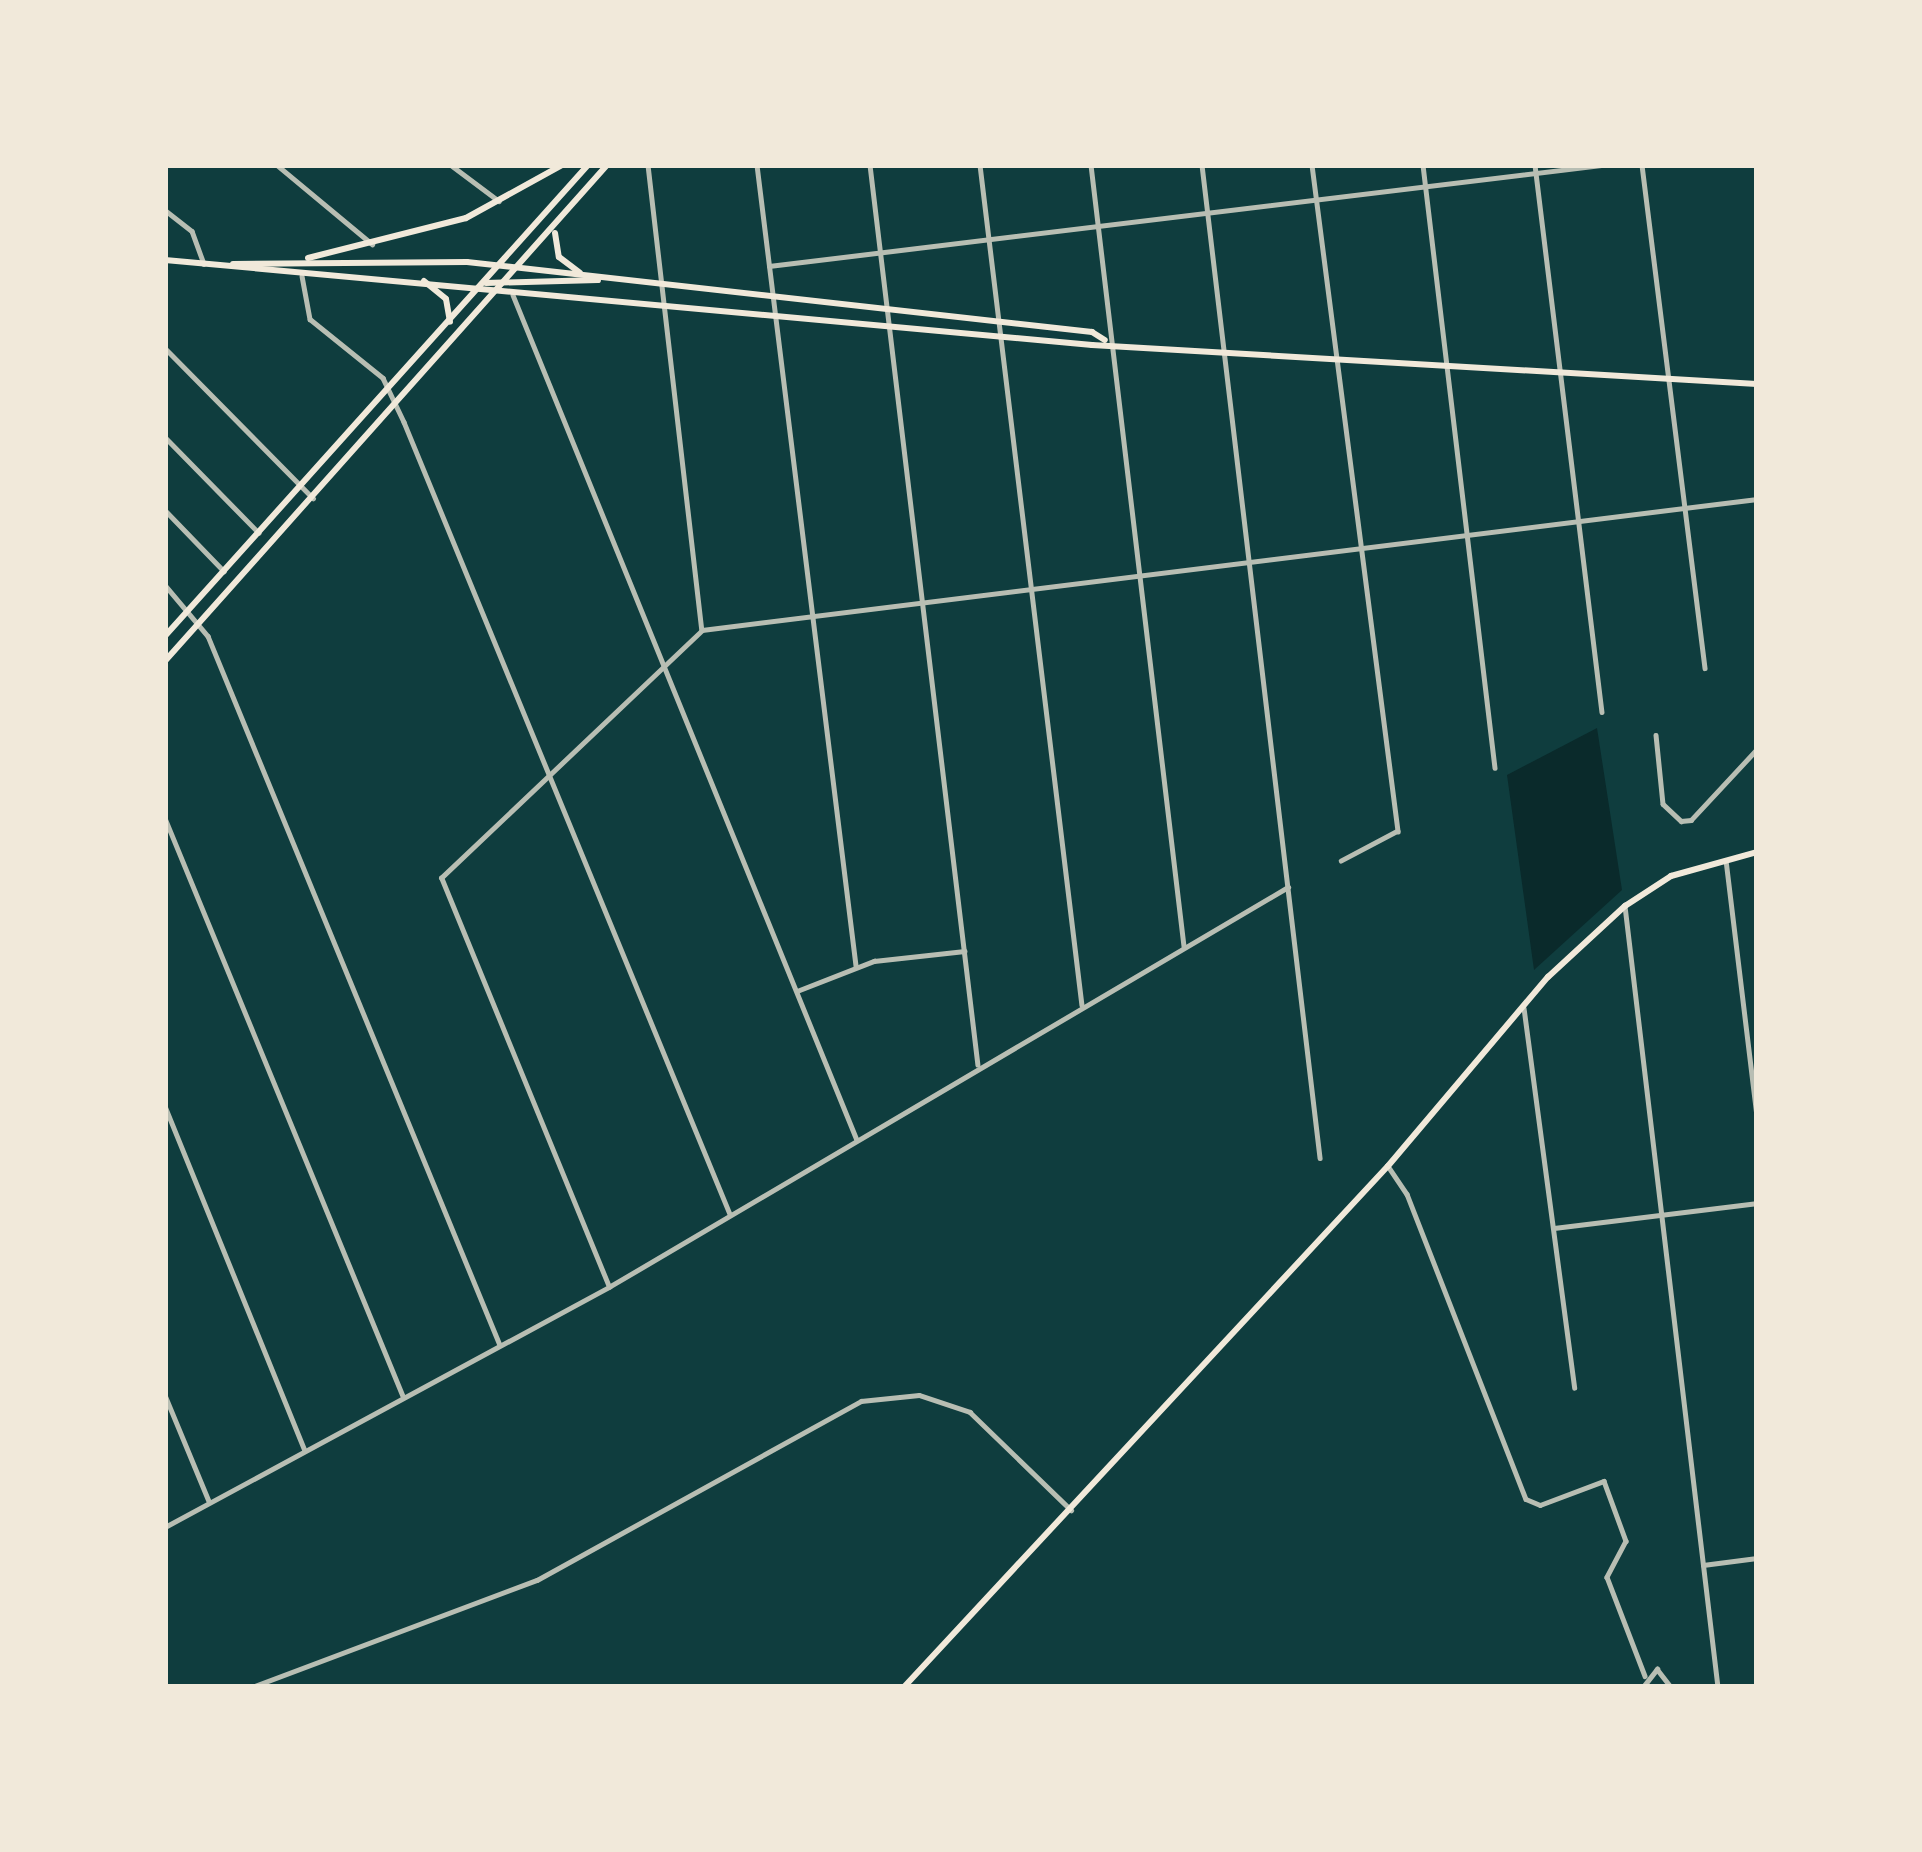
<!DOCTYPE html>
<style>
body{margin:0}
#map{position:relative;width:1922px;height:1852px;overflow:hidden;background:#0f3d3e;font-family:"Roboto Condensed",sans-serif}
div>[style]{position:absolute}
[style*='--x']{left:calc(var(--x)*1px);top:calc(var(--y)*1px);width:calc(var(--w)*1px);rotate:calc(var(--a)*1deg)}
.water>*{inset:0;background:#0a2a2b}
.minor>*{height:4.5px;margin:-2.25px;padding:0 2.25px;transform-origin:2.25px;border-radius:2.25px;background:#b8beb3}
.secondary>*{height:6px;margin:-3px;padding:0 3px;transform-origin:3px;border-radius:3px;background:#f1e9da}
span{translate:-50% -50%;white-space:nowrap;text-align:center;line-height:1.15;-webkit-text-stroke:12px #f1e9da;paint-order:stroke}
.frame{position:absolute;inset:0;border:168px solid #f1e9da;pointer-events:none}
</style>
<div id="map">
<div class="water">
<i style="clip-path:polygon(1597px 728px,1622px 890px,1534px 970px,1507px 775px)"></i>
</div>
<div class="minor">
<i style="--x:277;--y:165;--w:124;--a:39.7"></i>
<i style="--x:451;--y:165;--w:60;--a:36.9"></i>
<i style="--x:648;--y:165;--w:468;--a:83.4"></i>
<i style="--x:757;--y:165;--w:807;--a:82.95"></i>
<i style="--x:870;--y:165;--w:906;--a:83.16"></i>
<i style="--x:980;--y:165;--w:846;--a:83.08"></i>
<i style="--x:1091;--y:165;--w:787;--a:83.21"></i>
<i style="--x:1202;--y:165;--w:1000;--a:83.22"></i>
<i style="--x:1312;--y:165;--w:672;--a:82.64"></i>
<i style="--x:1398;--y:831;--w:64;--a:152.2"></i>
<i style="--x:1423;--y:165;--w:607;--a:83.19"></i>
<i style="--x:1535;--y:165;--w:551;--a:83.02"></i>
<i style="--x:1642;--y:165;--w:507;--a:82.86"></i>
<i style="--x:1757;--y:165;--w:3;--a:90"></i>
<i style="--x:165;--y:210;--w:34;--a:38"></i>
<i style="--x:192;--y:231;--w:35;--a:70"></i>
<i style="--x:769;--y:266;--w:840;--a:-6.91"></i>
<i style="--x:302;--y:276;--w:44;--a:79.5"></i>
<i style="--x:310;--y:319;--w:94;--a:38.9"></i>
<i style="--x:383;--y:378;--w:49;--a:64.5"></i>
<i style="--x:404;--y:422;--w:856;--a:67.63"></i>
<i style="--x:513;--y:295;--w:912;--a:67.85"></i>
<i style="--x:165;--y:348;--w:211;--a:45.4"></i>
<i style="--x:165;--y:437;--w:134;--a:45.6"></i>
<i style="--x:165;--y:510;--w:85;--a:46"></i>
<i style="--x:165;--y:585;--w:67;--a:49.9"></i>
<i style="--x:208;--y:636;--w:767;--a:67.62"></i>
<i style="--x:1656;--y:735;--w:69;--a:84.2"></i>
<i style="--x:1663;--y:804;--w:25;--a:43"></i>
<i style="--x:1681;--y:821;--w:10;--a:-6"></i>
<i style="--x:1691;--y:820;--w:97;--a:-47.1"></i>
<i style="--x:165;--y:818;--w:625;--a:67.62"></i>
<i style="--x:1726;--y:860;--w:258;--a:83.1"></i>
<i style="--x:1625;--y:906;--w:787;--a:83.21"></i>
<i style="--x:797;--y:991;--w:83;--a:-21.3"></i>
<i style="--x:874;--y:961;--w:91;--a:-6.3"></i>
<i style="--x:1524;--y:1008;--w:383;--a:82.4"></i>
<i style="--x:165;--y:1106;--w:371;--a:67.9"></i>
<i style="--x:1388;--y:1166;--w:34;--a:56"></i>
<i style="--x:1407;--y:1194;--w:327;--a:68.7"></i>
<i style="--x:1526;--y:1499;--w:15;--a:23"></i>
<i style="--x:1540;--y:1505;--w:68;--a:-20.6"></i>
<i style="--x:1604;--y:1481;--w:64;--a:69.9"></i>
<i style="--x:1626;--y:1541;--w:41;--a:117.8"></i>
<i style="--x:1607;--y:1577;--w:106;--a:69"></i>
<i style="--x:1554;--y:1228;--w:205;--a:-7"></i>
<i style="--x:609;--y:1287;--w:442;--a:-112.3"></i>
<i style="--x:441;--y:878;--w:360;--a:-43.5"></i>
<i style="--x:702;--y:630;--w:1063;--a:-7.08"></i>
<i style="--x:165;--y:1395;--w:115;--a:67.5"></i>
<i style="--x:165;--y:1527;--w:505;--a:-28.39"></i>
<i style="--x:609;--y:1287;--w:788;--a:-30.5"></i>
<i style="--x:1703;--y:1565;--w:54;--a:-7.4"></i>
<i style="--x:252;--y:1687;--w:304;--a:-20.6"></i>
<i style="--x:537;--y:1580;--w:370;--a:-28.9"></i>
<i style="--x:861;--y:1401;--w:58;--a:-5.9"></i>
<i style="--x:919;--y:1395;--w:54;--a:18.4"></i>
<i style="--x:970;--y:1412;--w:141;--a:44.1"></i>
<i style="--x:1643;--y:1687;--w:23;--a:-52"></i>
<i style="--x:1657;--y:1669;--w:23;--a:52"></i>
</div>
<div class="secondary">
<i style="--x:555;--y:233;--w:24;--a:81"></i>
<i style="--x:559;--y:257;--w:26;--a:37"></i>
<i style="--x:308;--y:258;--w:163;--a:-14.2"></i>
<i style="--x:466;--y:218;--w:110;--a:-28.9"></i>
<i style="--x:165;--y:260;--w:931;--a:5.24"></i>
<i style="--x:1092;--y:345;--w:666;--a:3.36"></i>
<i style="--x:233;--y:264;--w:234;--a:-0.5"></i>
<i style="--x:467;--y:262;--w:629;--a:6.39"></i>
<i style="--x:1092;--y:332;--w:15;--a:32"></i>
<i style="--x:424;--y:281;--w:28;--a:39"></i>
<i style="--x:446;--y:299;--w:23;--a:80"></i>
<i style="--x:486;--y:283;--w:112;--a:-1.5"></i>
<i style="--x:165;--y:636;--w:633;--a:-48.07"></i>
<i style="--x:165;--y:661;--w:664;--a:-48.29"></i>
<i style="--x:904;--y:1687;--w:711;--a:-47.11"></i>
<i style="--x:1388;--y:1166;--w:248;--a:-49.8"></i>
<i style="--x:1548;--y:977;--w:105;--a:-42.7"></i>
<i style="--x:1625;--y:906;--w:55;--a:-33.1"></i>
<i style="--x:1671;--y:876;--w:89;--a:-15.6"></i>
</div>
<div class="frame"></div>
</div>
